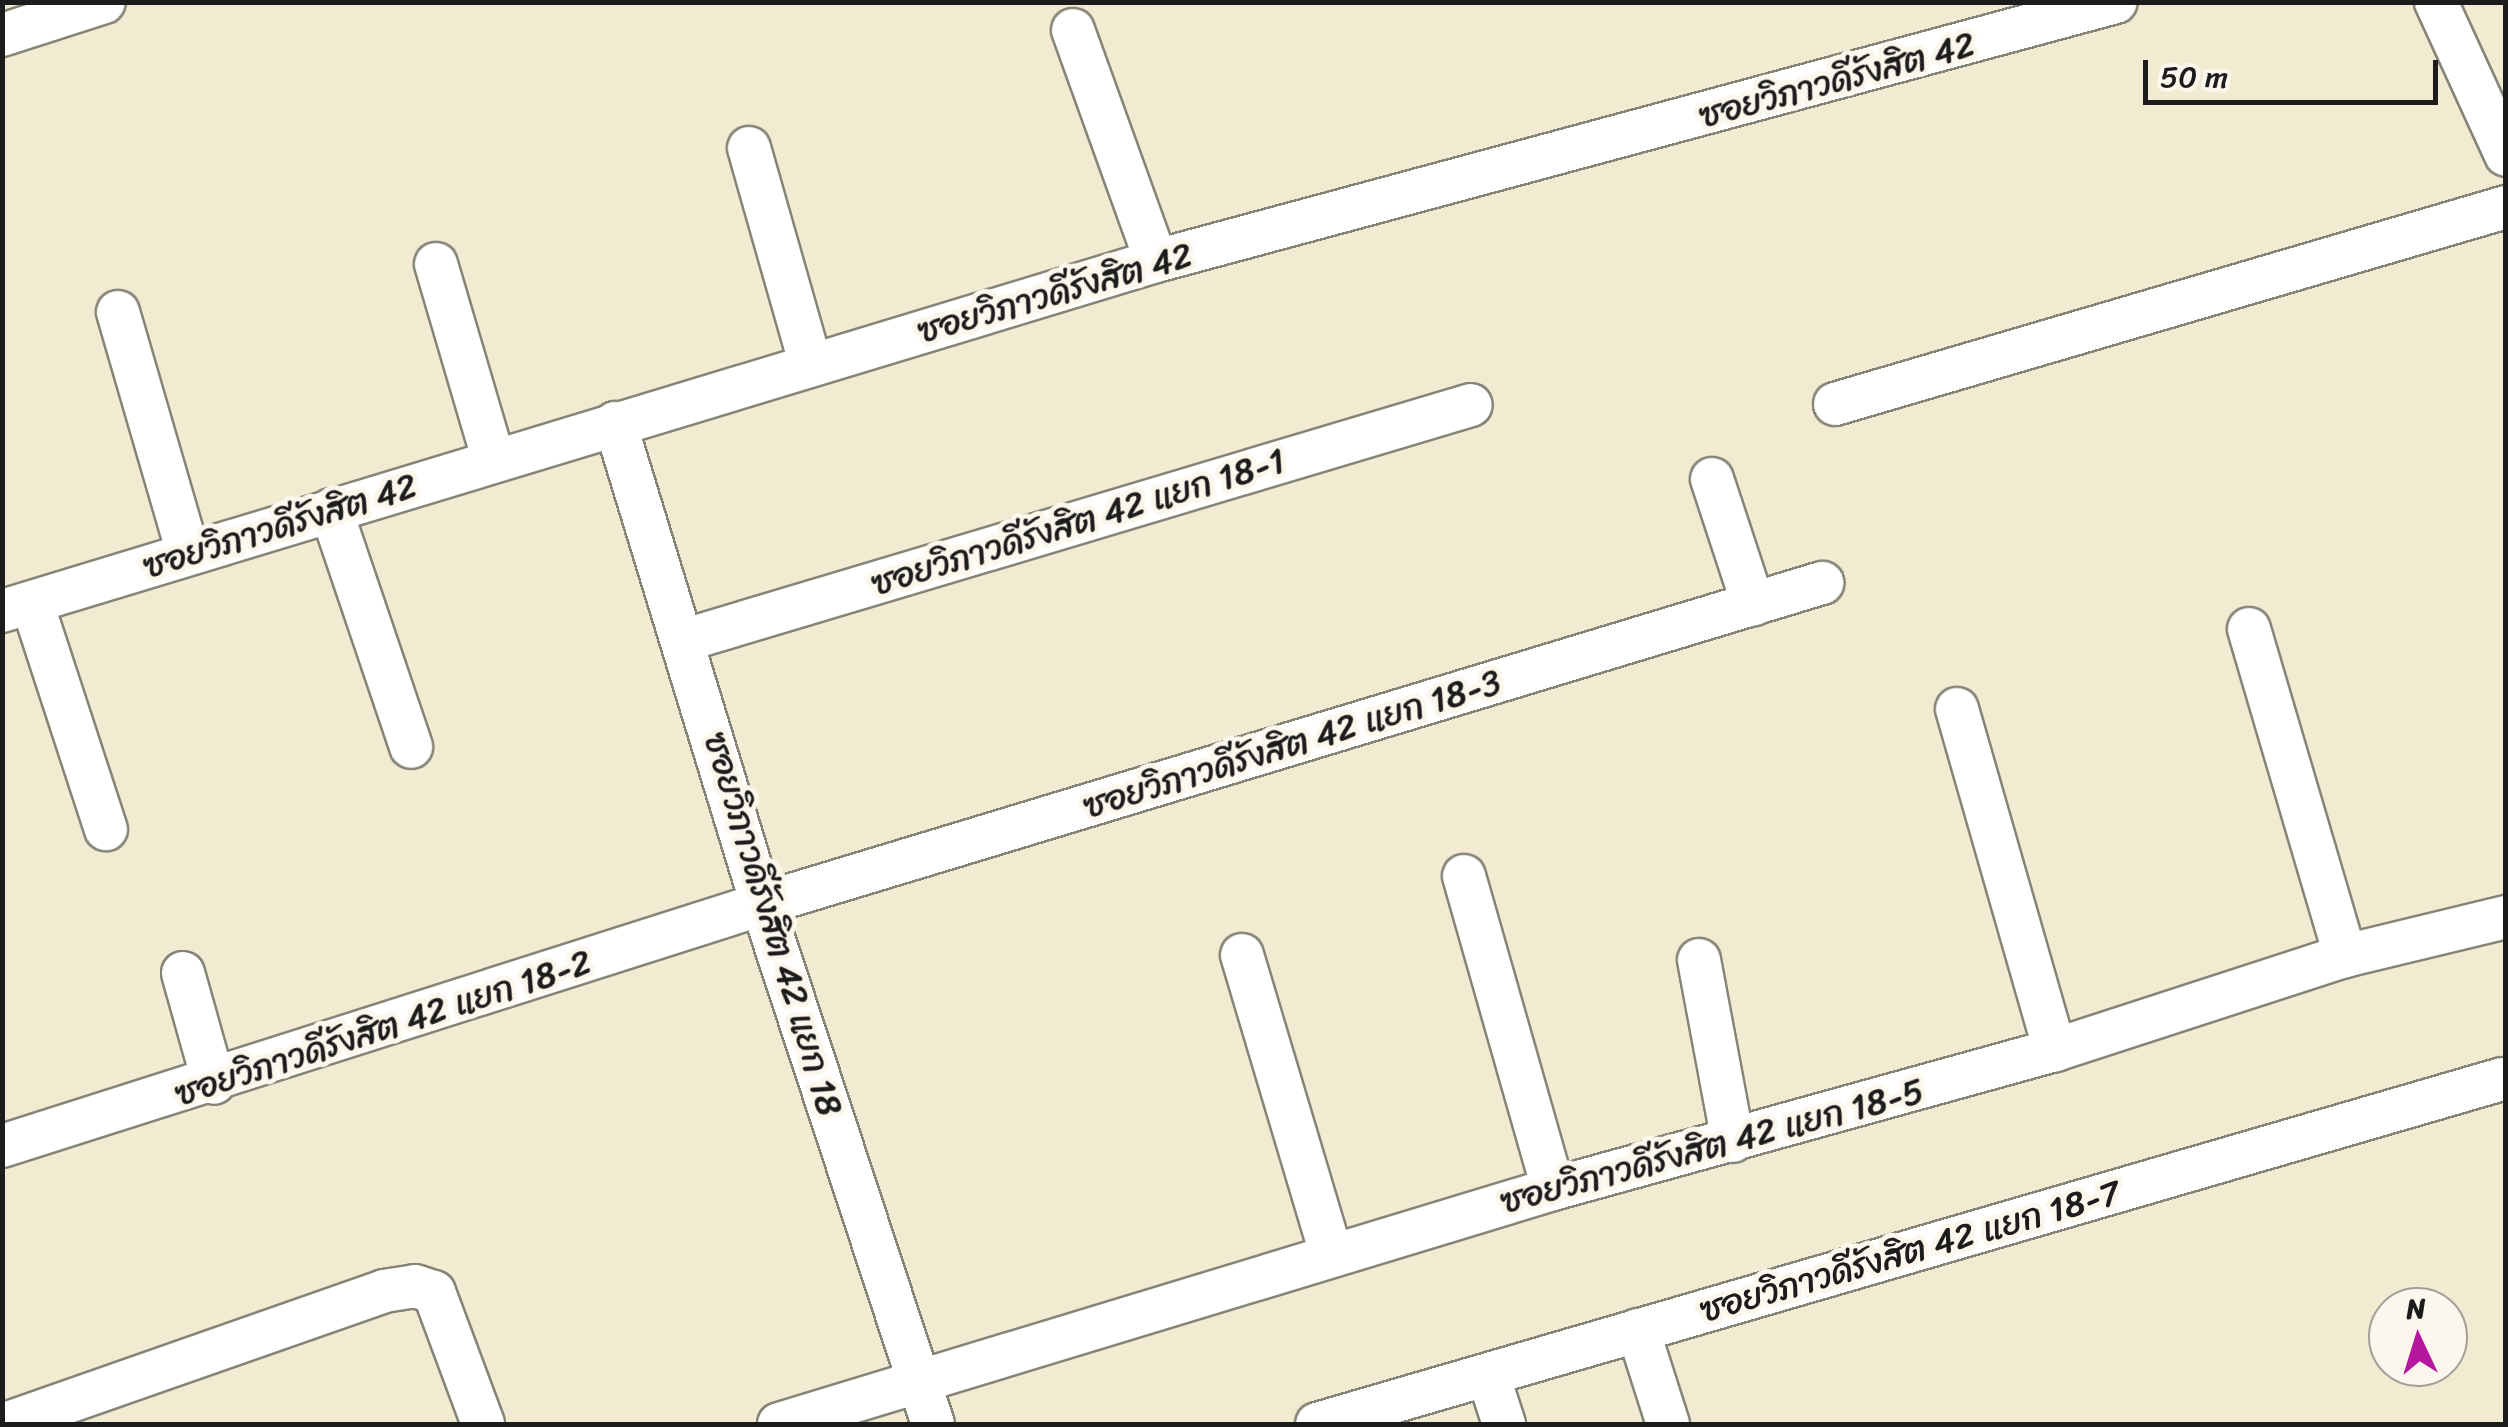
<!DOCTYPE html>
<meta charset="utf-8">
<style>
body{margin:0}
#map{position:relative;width:2508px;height:1427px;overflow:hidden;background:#f1ebd2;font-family:Sriracha,"Playpen Sans Thai",sans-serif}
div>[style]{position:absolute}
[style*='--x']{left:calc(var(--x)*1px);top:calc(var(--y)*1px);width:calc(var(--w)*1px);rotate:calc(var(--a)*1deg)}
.roads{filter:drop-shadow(2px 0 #868477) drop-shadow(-2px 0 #868477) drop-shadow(0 2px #868477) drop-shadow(0 -2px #868477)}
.street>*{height:42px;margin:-21px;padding:0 21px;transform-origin:21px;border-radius:21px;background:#fff}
span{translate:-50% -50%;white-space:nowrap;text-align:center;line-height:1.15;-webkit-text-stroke:10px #fbf7ec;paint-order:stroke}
.street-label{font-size:35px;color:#1c1c1c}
.frame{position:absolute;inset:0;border:5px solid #1c1c1c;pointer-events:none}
.north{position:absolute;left:2368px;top:1287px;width:100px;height:100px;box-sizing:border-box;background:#fbf7ec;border:2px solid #a29f99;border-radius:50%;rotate:356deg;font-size:28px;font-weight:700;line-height:40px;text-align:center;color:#1c1c1c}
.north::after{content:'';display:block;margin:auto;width:35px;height:45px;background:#b5179e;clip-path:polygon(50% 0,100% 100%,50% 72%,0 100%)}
.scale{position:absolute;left:2143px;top:60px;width:295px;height:45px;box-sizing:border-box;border:5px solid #1c1c1c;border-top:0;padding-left:12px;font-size:30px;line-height:35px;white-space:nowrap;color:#1c1c1c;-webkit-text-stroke:8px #fbf7ec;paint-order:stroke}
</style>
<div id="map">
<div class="roads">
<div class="street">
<i style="--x:2436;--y:2;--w:168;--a:65.4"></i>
<i style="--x:1073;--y:30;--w:245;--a:70.2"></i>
<i style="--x:2;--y:35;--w:107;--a:-17.9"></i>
<i style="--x:749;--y:148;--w:226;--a:74.1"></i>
<i style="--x:436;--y:264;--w:205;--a:73.6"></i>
<i style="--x:118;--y:312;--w:251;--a:73.8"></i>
<i style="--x:1835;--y:404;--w:699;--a:-16.36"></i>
<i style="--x:615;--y:423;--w:503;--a:73.01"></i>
<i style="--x:762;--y:904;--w:547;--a:71.8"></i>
<i style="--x:1712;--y:479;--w:132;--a:71.8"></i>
<i style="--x:331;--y:510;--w:250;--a:71.3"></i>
<i style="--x:32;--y:603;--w:238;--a:71.9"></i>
<i style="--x:2;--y:611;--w:1206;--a:-16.87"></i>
<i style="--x:1156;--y:261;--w:994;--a:-15.1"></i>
<i style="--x:2249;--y:629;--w:341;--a:73.6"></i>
<i style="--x:685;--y:640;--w:820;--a:-16.65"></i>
<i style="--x:1957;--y:709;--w:355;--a:74"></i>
<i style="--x:1464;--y:876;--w:325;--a:74.1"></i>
<i style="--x:1242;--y:955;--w:312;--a:73.4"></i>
<i style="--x:1699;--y:960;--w:184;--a:79.4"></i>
<i style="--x:183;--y:973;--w:114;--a:74.3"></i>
<i style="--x:2;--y:1146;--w:798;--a:-17.66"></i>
<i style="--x:762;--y:904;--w:1108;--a:-16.85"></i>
<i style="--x:1638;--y:1330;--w:99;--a:72.3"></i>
<i style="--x:1488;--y:1375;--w:52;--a:71.9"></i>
<i style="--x:5;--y:1424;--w:402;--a:-19.3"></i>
<i style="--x:384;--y:1291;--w:31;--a:-9"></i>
<i style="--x:415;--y:1286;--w:20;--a:18"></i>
<i style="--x:434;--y:1292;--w:141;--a:69.6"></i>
<i style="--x:779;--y:1424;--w:809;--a:-16.89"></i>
<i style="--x:1553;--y:1189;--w:521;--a:-15.48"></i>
<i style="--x:2055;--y:1050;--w:305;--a:-18"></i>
<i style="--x:2345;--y:956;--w:166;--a:-13.6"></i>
<i style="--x:1317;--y:1424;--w:1234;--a:-16.23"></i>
</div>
</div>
<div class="street-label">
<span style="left:1837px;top:80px;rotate:-15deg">ซอยวิภาวดีรังสิต 42</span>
<span style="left:1055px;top:293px;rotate:-16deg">ซอยวิภาวดีรังสิต 42</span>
<span style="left:1078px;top:522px;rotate:-17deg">ซอยวิภาวดีรังสิต 42 แยก 18-1</span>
<span style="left:280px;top:526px;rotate:-17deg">ซอยวิภาวดีรังสิต 42</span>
<span style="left:1292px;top:744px;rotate:-17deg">ซอยวิภาวดีรังสิต 42 แยก 18-3</span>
<span style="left:773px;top:924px;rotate:73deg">ซอยวิภาวดีรังสิต 42 แยก 18</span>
<span style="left:383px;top:1028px;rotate:-18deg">ซอยวิภาวดีรังสิต 42 แยก 18-2</span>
<span style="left:1712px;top:1146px;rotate:-15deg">ซอยวิภาวดีรังสิต 42 แยก 18-5</span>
<span style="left:1910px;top:1251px;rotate:-16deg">ซอยวิภาวดีรังสิต 42 แยก 18-7</span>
</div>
<div class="frame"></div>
<div class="north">N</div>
<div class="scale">50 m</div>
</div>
